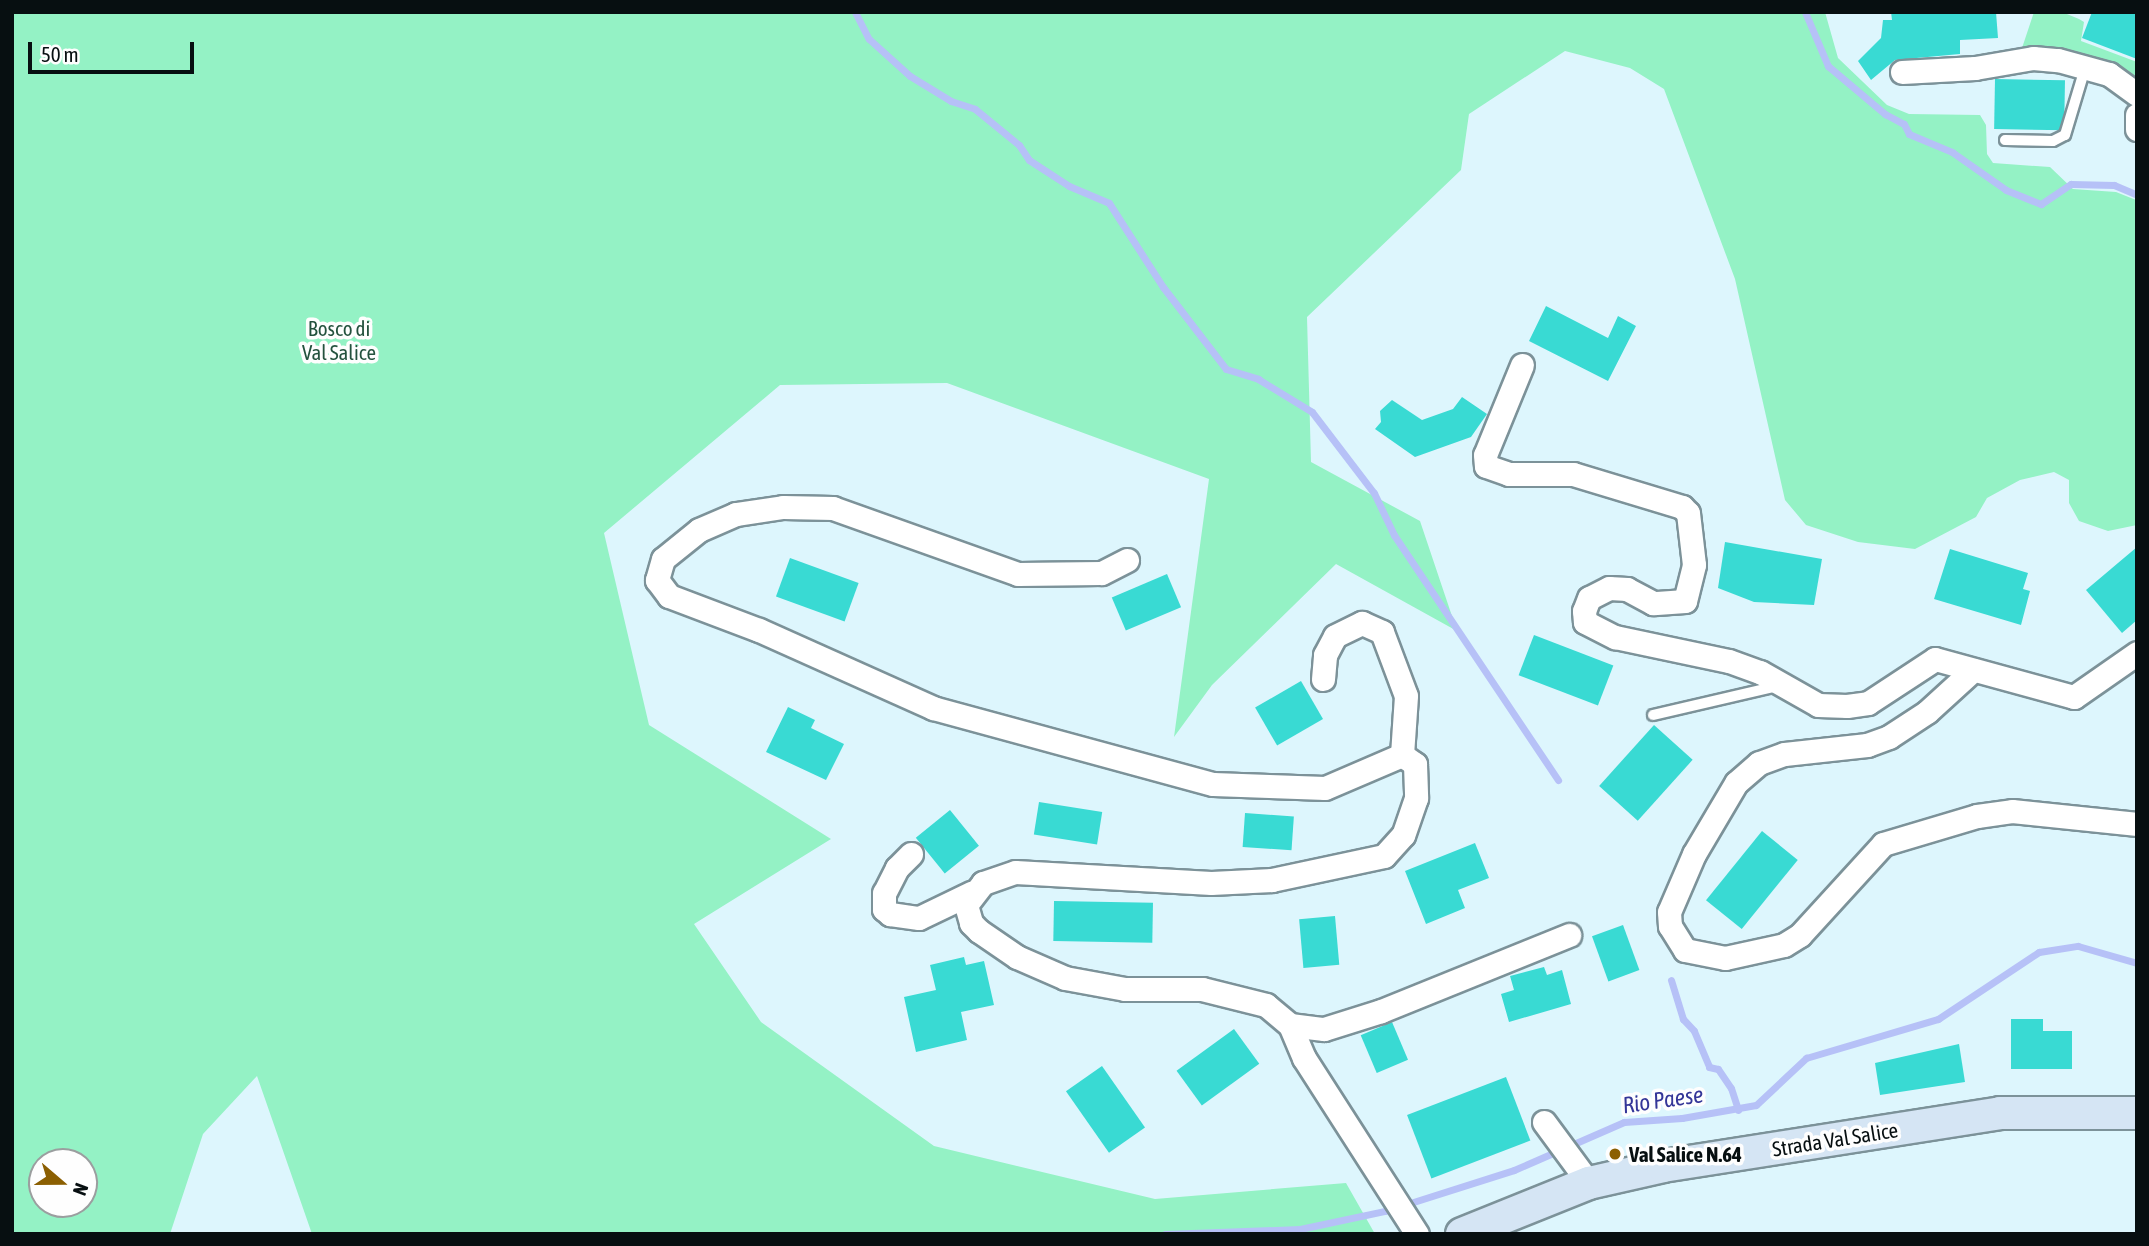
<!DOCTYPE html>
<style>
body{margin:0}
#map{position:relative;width:2149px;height:1246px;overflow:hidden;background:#ddf6fd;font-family:"Asap Condensed",sans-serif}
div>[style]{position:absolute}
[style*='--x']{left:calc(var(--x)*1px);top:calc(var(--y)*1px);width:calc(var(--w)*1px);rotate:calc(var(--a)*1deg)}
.green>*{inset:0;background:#94f2c5}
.stream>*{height:7px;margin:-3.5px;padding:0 3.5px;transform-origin:3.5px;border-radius:3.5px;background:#b6c1f7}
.building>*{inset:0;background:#39dad3;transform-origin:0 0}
.roads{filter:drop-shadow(2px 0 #7c9299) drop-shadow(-2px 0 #7c9299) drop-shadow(0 2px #7c9299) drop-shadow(0 -2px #7c9299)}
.lane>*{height:10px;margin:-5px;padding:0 5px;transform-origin:5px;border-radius:5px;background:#fff}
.street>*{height:23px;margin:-11.5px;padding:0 11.5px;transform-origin:11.5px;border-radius:11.5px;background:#fff}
.secondary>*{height:32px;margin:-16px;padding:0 16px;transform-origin:16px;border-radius:16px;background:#d5e5f4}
.dots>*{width:19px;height:19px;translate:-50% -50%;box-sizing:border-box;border:4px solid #fefefe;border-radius:50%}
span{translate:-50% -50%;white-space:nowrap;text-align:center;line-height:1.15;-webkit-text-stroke:7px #fefefe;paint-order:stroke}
.park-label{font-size:21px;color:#24523e}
.street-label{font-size:21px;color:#070f11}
.poi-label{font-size:21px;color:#070f11;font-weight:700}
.left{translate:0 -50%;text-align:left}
.water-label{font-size:23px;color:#343698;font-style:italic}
.frame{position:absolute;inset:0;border:14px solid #070f11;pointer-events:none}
.north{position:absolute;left:28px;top:1148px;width:70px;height:70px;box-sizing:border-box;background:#fefefe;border:2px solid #9b9e9f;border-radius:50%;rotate:110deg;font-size:19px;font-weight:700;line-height:28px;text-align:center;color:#070f11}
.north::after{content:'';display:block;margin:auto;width:24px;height:32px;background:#8b5f02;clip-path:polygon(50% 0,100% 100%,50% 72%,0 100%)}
.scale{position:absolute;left:28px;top:42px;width:166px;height:32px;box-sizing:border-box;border:4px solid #070f11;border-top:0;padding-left:9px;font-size:21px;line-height:24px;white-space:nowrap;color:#070f11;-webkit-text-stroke:5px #fefefe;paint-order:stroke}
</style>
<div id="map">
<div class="green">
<i style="clip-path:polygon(evenodd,12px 12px,1825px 12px,1838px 58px,1887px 105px,1909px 114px,1980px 115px,1986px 125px,1987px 154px,1993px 163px,2050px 167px,2073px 189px,2116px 192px,2136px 200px,2137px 525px,2108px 531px,2079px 521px,2069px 503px,2069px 480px,2054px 472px,2020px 480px,1987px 498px,1976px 517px,1915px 549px,1858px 542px,1806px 525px,1785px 500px,1735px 279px,1664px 89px,1630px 68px,1565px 51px,1469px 114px,1461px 170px,1307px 317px,1311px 462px,1420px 521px,1457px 631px,1336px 564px,1212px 685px,1174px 737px,1209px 479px,947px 383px,780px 385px,604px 533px,649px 725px,831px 839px,694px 924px,761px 1022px,934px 1146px,1155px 1199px,1346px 1183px,1375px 1234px,312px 1234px,257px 1076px,203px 1134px,170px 1234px,12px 1234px,12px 12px,42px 1162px,84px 1162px,84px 1204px,42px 1204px,42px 1162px)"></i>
<i style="clip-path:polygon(2034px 12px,2062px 12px,2079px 19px,2084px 22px,2081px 41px,2137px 62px,2137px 82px,2021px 51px)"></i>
</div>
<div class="stream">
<i style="--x:855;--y:12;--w:30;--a:63"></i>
<i style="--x:869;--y:39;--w:55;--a:42.1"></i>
<i style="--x:910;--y:76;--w:48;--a:31.4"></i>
<i style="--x:951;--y:101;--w:25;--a:18"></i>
<i style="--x:975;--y:109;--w:57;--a:39.3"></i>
<i style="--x:1019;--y:145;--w:18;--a:56"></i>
<i style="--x:1029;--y:160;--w:48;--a:33"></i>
<i style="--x:1069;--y:186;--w:43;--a:23"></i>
<i style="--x:1109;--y:203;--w:100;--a:57.3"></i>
<i style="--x:1163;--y:287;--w:103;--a:52.5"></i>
<i style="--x:1226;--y:369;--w:34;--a:17"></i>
<i style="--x:1258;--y:379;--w:63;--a:31.4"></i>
<i style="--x:1312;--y:412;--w:102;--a:52.6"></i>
<i style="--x:1374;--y:493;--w:47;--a:64.5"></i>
<i style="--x:1394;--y:535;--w:295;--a:56.2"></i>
<i style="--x:1805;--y:12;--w:59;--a:66.9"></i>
<i style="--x:1828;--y:66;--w:75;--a:40.1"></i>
<i style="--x:1885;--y:114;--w:21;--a:28"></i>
<i style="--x:1904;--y:124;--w:11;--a:63"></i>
<i style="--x:1909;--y:134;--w:47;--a:22.7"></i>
<i style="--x:1952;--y:152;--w:66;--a:35.1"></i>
<i style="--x:2006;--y:190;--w:38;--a:22"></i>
<i style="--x:2041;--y:204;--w:36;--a:-34"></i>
<i style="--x:2071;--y:184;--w:43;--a:1.3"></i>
<i style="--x:2114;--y:185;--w:25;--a:23"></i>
<i style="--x:1671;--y:980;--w:41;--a:72.9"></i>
<i style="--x:1683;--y:1019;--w:16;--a:47"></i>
<i style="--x:1694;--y:1031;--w:39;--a:67"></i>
<i style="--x:1709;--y:1067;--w:9;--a:13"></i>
<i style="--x:1718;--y:1069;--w:23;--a:56"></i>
<i style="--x:1731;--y:1088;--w:23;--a:72"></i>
<i style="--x:1165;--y:1234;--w:135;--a:-2.1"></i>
<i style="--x:1300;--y:1229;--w:87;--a:-12"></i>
<i style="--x:1385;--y:1211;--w:135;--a:-17.6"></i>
<i style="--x:1514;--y:1170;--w:120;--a:-23.6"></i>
<i style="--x:1624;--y:1122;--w:58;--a:-3.9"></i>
<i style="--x:1682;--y:1118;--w:75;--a:-10"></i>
<i style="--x:1756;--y:1105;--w:69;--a:-43.2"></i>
<i style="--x:1806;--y:1058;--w:138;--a:-16.5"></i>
<i style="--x:1938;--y:1019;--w:121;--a:-33.6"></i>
<i style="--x:2039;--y:952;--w:39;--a:-9"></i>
<i style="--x:2078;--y:946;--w:61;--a:16.1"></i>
</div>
<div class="building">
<i style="clip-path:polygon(1891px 12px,1996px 12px,1998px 38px,1960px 40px,1960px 54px,1895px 60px,1871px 80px,1858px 61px,1881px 38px,1883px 20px,1892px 20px)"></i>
<i style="clip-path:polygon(2092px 12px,2137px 12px,2137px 59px,2082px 38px)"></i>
<i style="left:1995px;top:79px;width:70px;height:50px;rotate:1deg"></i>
<i style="clip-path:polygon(1546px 306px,1608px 338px,1618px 316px,1636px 326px,1608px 381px,1529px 341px)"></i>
<i style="clip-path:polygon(1462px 397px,1487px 414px,1471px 437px,1415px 457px,1375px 429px,1381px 422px,1380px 411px,1392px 400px,1422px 420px,1453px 409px)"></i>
<i style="clip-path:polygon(1725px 542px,1822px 559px,1814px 605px,1754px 602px,1718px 588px)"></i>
<i style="clip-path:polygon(2137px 547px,2137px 620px,2122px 633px,2086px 590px)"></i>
<i style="clip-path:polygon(1950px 549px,2028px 573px,2023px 589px,2030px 591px,2021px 625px,1934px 599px)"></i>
<i style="left:790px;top:558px;width:73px;height:41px;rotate:20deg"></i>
<i style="left:1167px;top:574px;width:36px;height:60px;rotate:67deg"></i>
<i style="left:1534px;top:635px;width:85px;height:43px;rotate:21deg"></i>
<i style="left:1301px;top:681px;width:44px;height:53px;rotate:60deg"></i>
<i style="clip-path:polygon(788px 707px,815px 720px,811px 728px,844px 744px,826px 780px,766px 752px)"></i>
<i style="left:1654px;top:725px;width:52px;height:82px;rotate:42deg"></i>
<i style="left:1039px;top:802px;width:64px;height:33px;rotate:9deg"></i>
<i style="left:950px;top:810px;width:46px;height:44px;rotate:51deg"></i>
<i style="left:1245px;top:813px;width:49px;height:34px;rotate:4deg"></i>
<i style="left:1762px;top:831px;width:46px;height:89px;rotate:39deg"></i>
<i style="clip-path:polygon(1475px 843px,1489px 878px,1458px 890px,1465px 908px,1426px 924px,1405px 871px)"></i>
<i style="left:1054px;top:901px;width:99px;height:40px;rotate:1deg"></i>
<i style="left:1335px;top:916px;width:49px;height:36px;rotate:85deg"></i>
<i style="left:1623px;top:925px;width:48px;height:33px;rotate:70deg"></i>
<i style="clip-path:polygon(964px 957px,966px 965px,984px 961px,994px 1005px,961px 1012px,967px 1040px,916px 1052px,904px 997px,936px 990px,930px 965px)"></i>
<i style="clip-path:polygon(1544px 967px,1547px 975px,1562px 970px,1571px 1004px,1509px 1022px,1501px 994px,1514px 990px,1510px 976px)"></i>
<i style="clip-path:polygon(2011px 1019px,2043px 1019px,2043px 1031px,2072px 1031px,2072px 1069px,2011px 1069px)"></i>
<i style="left:1392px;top:1022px;width:41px;height:34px;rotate:67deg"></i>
<i style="left:1234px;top:1029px;width:43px;height:71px;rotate:54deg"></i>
<i style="clip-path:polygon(1959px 1044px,1965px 1082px,1880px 1095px,1875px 1063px)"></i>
<i style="left:1102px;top:1066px;width:75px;height:44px;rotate:55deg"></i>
<i style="left:1506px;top:1077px;width:68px;height:106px;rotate:69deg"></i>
</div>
<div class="roads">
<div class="lane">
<i style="--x:2005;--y:140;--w:48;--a:1.2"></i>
<i style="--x:2053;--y:141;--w:13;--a:-27"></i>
<i style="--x:2065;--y:135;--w:73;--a:-73.3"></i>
<i style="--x:1653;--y:715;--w:128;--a:-13.1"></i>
</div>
<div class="street">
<i style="--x:1902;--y:72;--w:73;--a:-3.1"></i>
<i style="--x:1975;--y:68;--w:59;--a:-9.8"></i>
<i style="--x:2033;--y:58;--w:25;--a:5"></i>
<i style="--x:2058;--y:60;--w:53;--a:15.4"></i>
<i style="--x:2109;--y:74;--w:34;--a:36"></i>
<i style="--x:2137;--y:115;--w:14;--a:90"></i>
<i style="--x:1522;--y:365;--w:97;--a:112.3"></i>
<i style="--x:1485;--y:455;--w:11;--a:85"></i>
<i style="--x:1486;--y:466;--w:24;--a:19"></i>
<i style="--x:1509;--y:474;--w:64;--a:0"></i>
<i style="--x:1573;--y:474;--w:114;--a:16.8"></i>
<i style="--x:1682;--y:507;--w:8;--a:45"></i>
<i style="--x:1688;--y:513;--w:52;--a:83.4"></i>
<i style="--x:1694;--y:565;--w:37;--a:104"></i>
<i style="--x:1685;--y:601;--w:32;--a:176"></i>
<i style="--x:1653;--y:603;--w:30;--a:-152"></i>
<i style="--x:1627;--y:589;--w:18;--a:-177"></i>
<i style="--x:1609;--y:588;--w:22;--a:153"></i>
<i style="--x:1589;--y:598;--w:14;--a:111"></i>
<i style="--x:1584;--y:611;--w:11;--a:85"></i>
<i style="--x:1585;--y:622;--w:34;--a:27"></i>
<i style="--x:1615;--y:637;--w:116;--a:11.9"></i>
<i style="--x:1729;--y:661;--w:33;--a:20"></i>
<i style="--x:1760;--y:672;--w:67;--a:29.6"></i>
<i style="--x:1818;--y:705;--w:29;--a:2"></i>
<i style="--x:1847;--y:706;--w:21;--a:-8"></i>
<i style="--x:1868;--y:703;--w:80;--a:-33.3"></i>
<i style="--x:1935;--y:659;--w:144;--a:15.3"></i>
<i style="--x:2074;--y:697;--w:77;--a:-34.9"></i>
<i style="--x:1127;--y:560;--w:29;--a:153"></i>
<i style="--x:1101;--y:573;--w:83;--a:179.3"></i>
<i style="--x:1018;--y:574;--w:196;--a:-160.4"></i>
<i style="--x:833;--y:508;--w:50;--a:-178.9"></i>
<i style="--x:783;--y:507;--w:48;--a:171.5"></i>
<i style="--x:736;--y:514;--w:40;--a:156.6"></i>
<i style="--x:699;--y:530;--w:46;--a:141.1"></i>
<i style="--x:663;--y:559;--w:22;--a:106"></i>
<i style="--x:657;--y:580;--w:20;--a:53"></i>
<i style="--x:669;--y:596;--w:96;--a:20.7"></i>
<i style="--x:759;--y:630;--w:191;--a:24.1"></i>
<i style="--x:933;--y:708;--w:290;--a:15.2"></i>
<i style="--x:1213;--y:784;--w:112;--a:2"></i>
<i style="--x:1325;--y:788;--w:84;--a:-23.2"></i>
<i style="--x:1402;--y:755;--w:16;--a:35"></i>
<i style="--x:1415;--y:764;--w:34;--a:88"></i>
<i style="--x:1416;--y:798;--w:39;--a:109"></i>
<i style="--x:1403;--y:835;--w:28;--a:132"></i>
<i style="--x:1384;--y:856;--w:115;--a:167.9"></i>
<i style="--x:1272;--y:880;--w:61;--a:177.2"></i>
<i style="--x:1211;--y:883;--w:196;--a:-176.8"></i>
<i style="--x:1015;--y:872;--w:34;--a:161"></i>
<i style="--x:983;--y:883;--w:28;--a:128"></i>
<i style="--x:966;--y:905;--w:19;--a:74"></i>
<i style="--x:971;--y:923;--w:11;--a:45"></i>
<i style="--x:979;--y:931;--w:46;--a:34.4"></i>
<i style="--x:1017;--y:957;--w:52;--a:23.6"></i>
<i style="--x:1065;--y:978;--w:61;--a:10.4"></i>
<i style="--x:1125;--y:989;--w:77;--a:0"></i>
<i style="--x:1202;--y:989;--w:66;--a:14"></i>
<i style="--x:1266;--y:1005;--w:31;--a:40"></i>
<i style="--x:1290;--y:1025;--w:36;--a:67"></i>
<i style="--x:1304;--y:1058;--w:209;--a:57.3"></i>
<i style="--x:1973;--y:670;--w:62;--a:137.6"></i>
<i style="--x:1927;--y:712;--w:45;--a:146.7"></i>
<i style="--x:1889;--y:737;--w:23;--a:160"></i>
<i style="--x:1867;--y:745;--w:83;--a:173.8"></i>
<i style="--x:1784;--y:754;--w:27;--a:160"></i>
<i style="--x:1759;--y:763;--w:30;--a:139"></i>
<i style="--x:1736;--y:783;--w:82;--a:120.6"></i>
<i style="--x:1694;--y:854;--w:63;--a:113.3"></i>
<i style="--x:1669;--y:912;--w:14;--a:86"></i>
<i style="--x:1670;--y:926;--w:28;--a:58"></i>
<i style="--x:1685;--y:950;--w:41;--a:11.3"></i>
<i style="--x:1725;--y:958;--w:60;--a:-12.4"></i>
<i style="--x:1784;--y:945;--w:19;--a:-32"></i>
<i style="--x:1800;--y:935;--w:123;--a:-47.6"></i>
<i style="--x:1883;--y:844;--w:98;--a:-16.6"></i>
<i style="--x:1977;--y:816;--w:35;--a:-8"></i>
<i style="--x:2012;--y:811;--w:126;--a:5.9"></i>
<i style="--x:1323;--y:679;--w:24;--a:-85"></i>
<i style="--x:1325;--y:655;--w:21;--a:-62"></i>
<i style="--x:1335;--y:636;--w:30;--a:-26"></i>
<i style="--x:1362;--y:623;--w:22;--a:24"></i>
<i style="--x:1382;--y:632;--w:68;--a:69.4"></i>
<i style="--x:1406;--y:696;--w:59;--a:93.9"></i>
<i style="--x:911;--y:854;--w:20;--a:135"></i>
<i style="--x:897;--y:868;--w:28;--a:117"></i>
<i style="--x:884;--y:893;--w:16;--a:90"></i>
<i style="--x:884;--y:909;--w:8;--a:40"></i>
<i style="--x:890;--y:914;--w:29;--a:8"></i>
<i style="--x:919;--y:918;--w:58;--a:-25.7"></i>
<i style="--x:1290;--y:1025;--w:34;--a:7"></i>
<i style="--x:1324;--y:1029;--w:60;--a:-17.5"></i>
<i style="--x:1381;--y:1011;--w:203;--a:-22"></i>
<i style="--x:1544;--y:1122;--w:76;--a:53.6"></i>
</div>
<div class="secondary">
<i style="--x:1462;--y:1234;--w:137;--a:-21.9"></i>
<i style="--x:1589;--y:1183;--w:76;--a:-12.9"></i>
<i style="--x:1663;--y:1166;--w:341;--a:-8.9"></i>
<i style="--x:2000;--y:1113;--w:137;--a:0"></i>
</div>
</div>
<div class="dots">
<i style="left:1615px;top:1154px;background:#8b5f02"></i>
</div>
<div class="park-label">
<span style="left:339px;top:340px">Bosco di<br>Val Salice</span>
</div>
<div class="street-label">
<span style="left:1835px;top:1139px;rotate:-9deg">Strada Val Salice</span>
</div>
<div class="poi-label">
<span class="left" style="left:1629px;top:1154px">Val Salice N.64</span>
</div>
<div class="water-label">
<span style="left:1663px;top:1100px;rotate:-8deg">Rio Paese</span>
</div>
<div class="frame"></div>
<div class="north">N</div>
<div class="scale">50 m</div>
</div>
